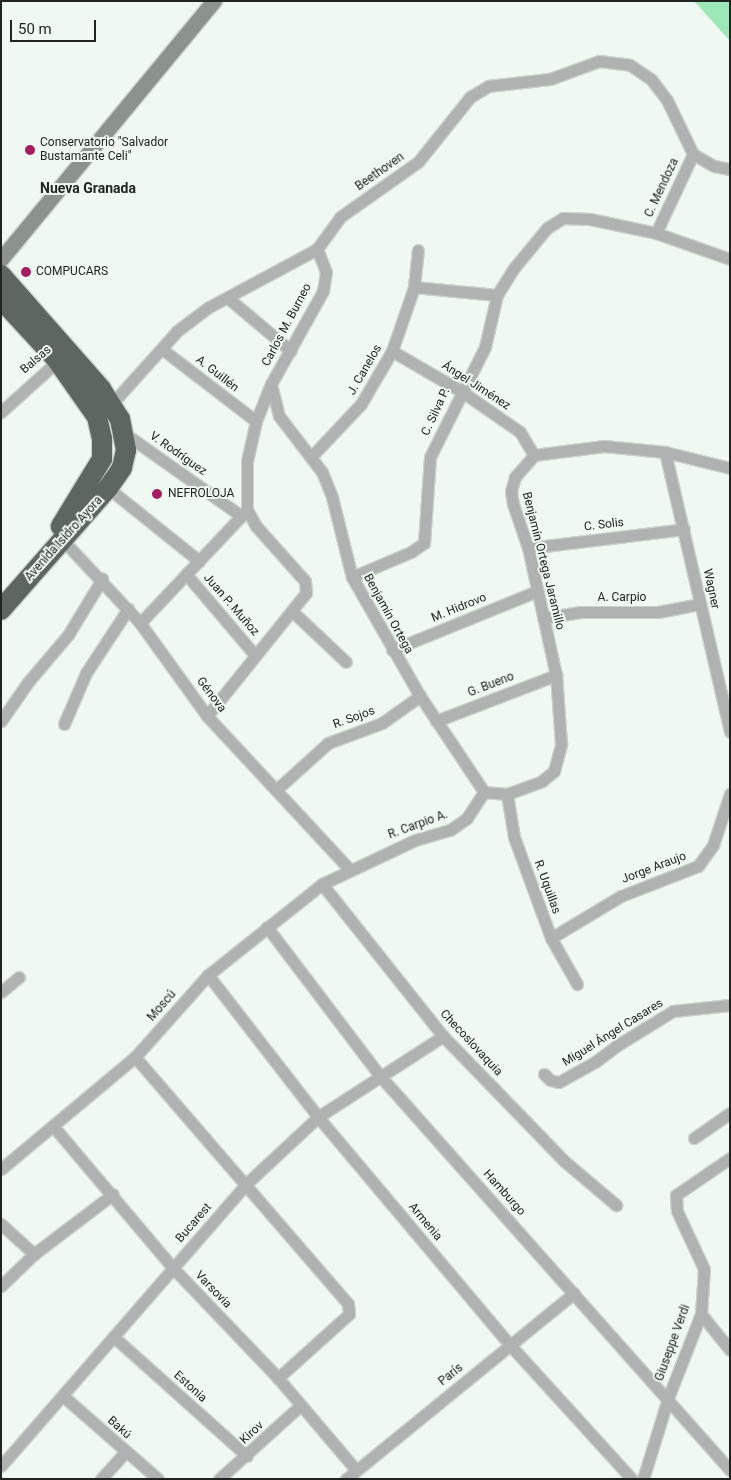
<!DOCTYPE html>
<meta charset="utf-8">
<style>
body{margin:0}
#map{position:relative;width:731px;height:1480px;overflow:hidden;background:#eff9f2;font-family:Roboto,sans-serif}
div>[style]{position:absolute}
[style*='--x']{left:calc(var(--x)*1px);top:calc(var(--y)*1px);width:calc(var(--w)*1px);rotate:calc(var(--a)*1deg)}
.green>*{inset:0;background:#9ce9b7}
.roads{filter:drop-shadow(1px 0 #cad3cd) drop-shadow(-1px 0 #cad3cd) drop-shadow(0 1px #cad3cd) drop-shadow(0 -1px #cad3cd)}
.street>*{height:11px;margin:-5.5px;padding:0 5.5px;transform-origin:5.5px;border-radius:5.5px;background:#aeb2b0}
.secondary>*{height:15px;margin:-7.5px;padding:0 7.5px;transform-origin:7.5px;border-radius:7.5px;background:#8c928d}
.highway>*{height:20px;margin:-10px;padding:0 10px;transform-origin:10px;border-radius:10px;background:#5e6661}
.dots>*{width:14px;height:14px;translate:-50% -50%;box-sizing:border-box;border:2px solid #eff9f2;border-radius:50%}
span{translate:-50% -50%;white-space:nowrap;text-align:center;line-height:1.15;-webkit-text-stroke:4px #eff9f2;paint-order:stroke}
.poi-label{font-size:12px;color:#212522}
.left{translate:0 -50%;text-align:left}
.street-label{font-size:12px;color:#212522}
.neighbourhood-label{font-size:14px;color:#212522;font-weight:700}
.frame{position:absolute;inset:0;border:2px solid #212522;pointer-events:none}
.scale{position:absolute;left:10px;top:20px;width:86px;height:22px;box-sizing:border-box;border:2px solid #212522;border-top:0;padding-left:6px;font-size:15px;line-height:18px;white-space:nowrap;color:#212522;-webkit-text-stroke:4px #eff9f2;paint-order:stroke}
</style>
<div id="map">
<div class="green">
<i style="clip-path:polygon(694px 1px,730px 1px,730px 41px)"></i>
</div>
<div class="roads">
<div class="street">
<i style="--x:656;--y:233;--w:87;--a:-64.9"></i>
<i style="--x:414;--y:287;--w:83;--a:5.5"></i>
<i style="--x:228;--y:298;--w:82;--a:40.1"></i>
<i style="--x:162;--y:349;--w:118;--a:37.5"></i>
<i style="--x:392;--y:351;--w:80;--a:30.1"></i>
<i style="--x:461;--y:391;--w:72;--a:34.8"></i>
<i style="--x:520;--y:432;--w:27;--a:59"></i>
<i style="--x:271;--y:384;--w:33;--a:76"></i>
<i style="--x:279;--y:416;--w:71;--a:52.5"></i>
<i style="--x:322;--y:472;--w:27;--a:68"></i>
<i style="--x:332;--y:497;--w:82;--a:76"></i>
<i style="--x:352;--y:577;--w:137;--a:60.3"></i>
<i style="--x:420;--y:696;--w:115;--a:56.3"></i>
<i style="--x:108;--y:408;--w:103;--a:-48.1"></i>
<i style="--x:177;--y:331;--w:40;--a:-37"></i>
<i style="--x:209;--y:307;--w:123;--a:-28.2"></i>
<i style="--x:317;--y:249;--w:39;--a:-54"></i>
<i style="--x:340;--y:217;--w:95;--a:-35.2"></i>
<i style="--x:418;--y:162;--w:83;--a:-51.3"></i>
<i style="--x:470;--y:97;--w:21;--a:-31"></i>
<i style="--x:488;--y:86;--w:62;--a:-6.4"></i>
<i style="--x:550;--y:79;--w:52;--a:-20.2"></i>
<i style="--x:599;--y:61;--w:31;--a:7"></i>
<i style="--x:630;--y:65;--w:25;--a:34"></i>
<i style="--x:651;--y:79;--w:26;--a:53"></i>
<i style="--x:667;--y:100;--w:60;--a:64.3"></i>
<i style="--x:693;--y:154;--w:24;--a:30"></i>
<i style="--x:714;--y:166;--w:16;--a:11"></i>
<i style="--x:1;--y:412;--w:81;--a:-42"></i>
<i style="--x:124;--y:433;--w:142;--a:35.3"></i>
<i style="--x:665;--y:452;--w:287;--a:76.9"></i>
<i style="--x:311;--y:457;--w:73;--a:-46.7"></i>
<i style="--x:361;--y:404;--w:61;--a:-59.7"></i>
<i style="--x:392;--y:351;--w:68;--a:-71"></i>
<i style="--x:414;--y:287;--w:37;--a:-84"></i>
<i style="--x:108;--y:488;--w:117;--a:38.7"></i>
<i style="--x:59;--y:536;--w:119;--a:47"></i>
<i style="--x:140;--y:623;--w:115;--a:54.2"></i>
<i style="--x:207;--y:716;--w:210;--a:47.1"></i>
<i style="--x:528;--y:548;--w:157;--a:-6.9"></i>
<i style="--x:186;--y:574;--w:106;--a:49.6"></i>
<i style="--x:352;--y:577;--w:64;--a:-23"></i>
<i style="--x:411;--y:552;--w:16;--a:-35"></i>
<i style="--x:424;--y:543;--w:86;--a:-86"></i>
<i style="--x:430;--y:457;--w:123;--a:-63.4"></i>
<i style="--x:485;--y:347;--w:53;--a:-77"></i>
<i style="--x:497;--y:295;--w:32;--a:-58"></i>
<i style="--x:514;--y:268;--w:52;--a:-50.5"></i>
<i style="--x:547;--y:228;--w:19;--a:-32"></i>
<i style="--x:563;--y:218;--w:27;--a:2"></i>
<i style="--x:590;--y:219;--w:67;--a:12"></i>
<i style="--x:656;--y:233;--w:78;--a:19.4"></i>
<i style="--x:292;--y:611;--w:74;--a:43.4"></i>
<i style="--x:543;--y:618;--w:38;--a:-9"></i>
<i style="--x:581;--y:612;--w:77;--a:0"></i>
<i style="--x:658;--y:612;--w:43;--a:-10.8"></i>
<i style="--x:140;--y:623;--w:156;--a:-46.6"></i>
<i style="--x:392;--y:650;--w:157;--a:-22.1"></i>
<i style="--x:207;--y:716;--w:158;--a:-51.2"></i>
<i style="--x:306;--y:593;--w:12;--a:-95"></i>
<i style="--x:305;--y:581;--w:74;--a:-131.7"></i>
<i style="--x:256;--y:526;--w:18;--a:-119"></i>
<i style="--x:247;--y:510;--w:49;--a:-90"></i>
<i style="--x:247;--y:461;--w:41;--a:-77.3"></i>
<i style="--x:256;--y:421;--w:40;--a:-68"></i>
<i style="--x:271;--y:384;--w:107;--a:-60.8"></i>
<i style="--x:323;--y:291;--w:19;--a:-81"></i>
<i style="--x:326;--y:272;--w:25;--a:-111"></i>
<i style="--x:1;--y:721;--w:47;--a:-55.3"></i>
<i style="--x:28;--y:682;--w:62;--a:-49.6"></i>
<i style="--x:68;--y:635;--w:66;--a:-58.7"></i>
<i style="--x:436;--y:721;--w:129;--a:-21"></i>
<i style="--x:64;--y:724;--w:56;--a:-66.7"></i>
<i style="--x:86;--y:673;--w:77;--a:-56.7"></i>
<i style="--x:276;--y:790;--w:70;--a:-42.1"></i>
<i style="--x:328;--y:743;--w:58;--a:-20.3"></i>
<i style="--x:382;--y:723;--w:47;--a:-35.4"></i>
<i style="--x:484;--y:792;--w:23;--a:5"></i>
<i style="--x:507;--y:794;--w:37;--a:-20"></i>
<i style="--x:542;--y:781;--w:16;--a:-40"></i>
<i style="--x:554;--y:771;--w:28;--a:-75"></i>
<i style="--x:561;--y:744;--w:69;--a:-94.1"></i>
<i style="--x:556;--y:675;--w:130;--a:-102.4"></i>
<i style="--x:528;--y:548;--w:46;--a:-108.8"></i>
<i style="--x:513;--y:504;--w:13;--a:-99"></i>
<i style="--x:511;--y:491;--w:15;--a:-74"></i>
<i style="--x:515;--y:477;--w:29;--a:-49"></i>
<i style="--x:534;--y:455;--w:71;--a:-7.3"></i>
<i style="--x:604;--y:446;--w:61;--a:5.6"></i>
<i style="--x:665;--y:452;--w:67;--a:13.8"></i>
<i style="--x:507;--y:794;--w:44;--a:80.8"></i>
<i style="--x:514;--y:837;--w:108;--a:69.9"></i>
<i style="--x:551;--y:938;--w:53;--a:60.5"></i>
<i style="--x:322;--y:884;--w:194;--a:51.5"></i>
<i style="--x:443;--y:1036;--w:173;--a:45.9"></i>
<i style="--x:563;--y:1160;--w:70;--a:40.3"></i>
<i style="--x:267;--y:927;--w:188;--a:52.8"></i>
<i style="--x:381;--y:1077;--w:526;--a:48.39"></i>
<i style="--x:551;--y:938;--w:82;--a:-31"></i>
<i style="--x:621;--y:896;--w:83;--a:-21.3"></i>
<i style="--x:698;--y:866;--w:26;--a:-54"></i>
<i style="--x:713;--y:845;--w:54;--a:-71.6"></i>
<i style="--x:208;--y:975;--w:180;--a:52.2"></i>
<i style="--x:318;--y:1117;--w:298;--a:49.9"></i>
<i style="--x:510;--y:1345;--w:181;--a:47.7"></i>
<i style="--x:1;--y:992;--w:23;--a:-40"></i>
<i style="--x:135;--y:1057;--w:326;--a:49.2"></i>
<i style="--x:348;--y:1304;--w:10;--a:84"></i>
<i style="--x:349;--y:1314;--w:96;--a:138"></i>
<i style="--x:544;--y:1074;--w:8;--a:45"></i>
<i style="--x:550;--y:1080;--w:9;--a:13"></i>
<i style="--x:559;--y:1082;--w:41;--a:-29.1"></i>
<i style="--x:595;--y:1062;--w:26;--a:-37"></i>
<i style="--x:616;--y:1046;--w:67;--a:-31.6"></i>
<i style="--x:673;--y:1011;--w:57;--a:-6"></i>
<i style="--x:53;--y:1126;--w:186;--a:49.8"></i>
<i style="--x:173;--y:1268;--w:152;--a:46.3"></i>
<i style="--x:278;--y:1378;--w:121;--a:49.7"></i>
<i style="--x:694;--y:1138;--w:44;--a:-34.8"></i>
<i style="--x:1;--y:1169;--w:175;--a:-39.9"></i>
<i style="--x:135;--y:1057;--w:110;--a:-48.3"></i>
<i style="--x:208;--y:975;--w:146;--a:-38.6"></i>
<i style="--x:322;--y:884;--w:103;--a:-25.3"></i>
<i style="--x:415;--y:840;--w:36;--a:-16"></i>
<i style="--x:450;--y:830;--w:21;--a:-35"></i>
<i style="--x:467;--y:818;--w:31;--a:-57"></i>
<i style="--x:1;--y:1224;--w:45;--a:42.3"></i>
<i style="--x:1;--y:1286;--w:46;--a:-44.1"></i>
<i style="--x:34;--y:1254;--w:99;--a:-37.2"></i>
<i style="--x:701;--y:1314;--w:46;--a:51.1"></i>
<i style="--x:115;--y:1338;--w:177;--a:41.8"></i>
<i style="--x:63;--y:1396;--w:126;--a:41.1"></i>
<i style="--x:1;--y:1466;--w:374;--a:-49"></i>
<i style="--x:246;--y:1184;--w:98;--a:-42.9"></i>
<i style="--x:318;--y:1117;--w:149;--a:-32.9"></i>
<i style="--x:101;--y:1479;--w:36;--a:-48"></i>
<i style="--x:219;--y:1479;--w:110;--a:-42.1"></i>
<i style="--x:346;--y:1479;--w:294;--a:-39.2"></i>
<i style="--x:643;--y:1479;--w:85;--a:-72.8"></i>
<i style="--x:668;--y:1398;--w:90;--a:-68.6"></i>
<i style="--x:701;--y:1314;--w:45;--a:-86.2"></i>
<i style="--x:704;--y:1269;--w:64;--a:-115"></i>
<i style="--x:677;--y:1211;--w:16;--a:-94"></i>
<i style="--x:676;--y:1195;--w:65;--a:-34.4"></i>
</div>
<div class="secondary">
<i style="--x:1;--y:259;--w:335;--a:-50.5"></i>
</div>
<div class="highway">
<i style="--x:1;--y:275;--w:152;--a:48.7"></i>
<i style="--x:101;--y:389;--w:36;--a:58"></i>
<i style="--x:120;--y:419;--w:32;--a:79"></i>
<i style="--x:126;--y:450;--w:18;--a:103"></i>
<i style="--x:122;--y:468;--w:24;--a:125"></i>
<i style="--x:108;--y:488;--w:162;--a:131.3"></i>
<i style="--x:1;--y:299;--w:83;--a:47.4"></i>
<i style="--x:57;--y:360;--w:70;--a:54.9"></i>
<i style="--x:97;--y:417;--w:23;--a:77"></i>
<i style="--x:102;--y:439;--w:20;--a:90"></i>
<i style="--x:102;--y:459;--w:79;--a:121.5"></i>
</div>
</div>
<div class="dots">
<i style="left:30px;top:150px;background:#a61d64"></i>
<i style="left:26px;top:272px;background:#a61d64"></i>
<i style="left:157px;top:494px;background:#a61d64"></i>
</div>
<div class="poi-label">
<span class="left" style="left:40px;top:150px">Conservatorio "Salvador<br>Bustamante Celi"</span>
<span class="left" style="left:36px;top:272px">COMPUCARS</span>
<span class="left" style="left:168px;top:494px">NEFROLOJA</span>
</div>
<div class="street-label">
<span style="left:380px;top:172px;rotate:-35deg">Beethoven</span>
<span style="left:662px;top:188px;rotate:-65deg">C. Mendoza</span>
<span style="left:287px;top:325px;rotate:-62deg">Carlos M. Burneo</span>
<span style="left:36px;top:360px;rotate:-41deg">Balsas</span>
<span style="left:365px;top:370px;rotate:-60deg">J. Canelos</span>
<span style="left:217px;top:374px;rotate:38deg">A. Guillén</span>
<span style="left:476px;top:386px;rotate:33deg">Ángel Jiménez</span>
<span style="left:436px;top:412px;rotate:-65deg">C. Silva P.</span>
<span style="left:178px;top:454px;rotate:35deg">V. Rodríguez</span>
<span style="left:604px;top:525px;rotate:-7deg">C. Solis</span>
<span style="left:64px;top:539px;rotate:-48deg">Avenida Isidro Ayora</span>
<span style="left:543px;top:561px;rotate:76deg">Benjamín Ortega Jaramillo</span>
<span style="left:711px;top:589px;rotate:78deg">Wagner</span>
<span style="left:622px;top:598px">A. Carpio</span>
<span style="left:231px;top:605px;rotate:49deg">Juan P. Muñoz</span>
<span style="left:459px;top:608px;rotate:-22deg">M. Hidrovo</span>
<span style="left:388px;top:614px;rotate:61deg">Benjamín Ortega</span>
<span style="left:491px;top:685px;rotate:-21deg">G. Bueno</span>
<span style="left:211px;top:695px;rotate:53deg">Génova</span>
<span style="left:354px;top:718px;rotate:-20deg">R. Sojos</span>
<span style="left:418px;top:825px;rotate:-20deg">R. Carpio A.</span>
<span style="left:654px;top:868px;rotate:-21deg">Jorge Araujo</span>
<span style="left:547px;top:887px;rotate:70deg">R. Uquillas</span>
<span style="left:162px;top:1006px;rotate:-49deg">Moscú</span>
<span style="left:613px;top:1033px;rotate:-32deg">Miguel Ángel Casares</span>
<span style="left:471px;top:1043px;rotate:47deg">Checoslovaquia</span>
<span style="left:504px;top:1193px;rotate:48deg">Hamburgo</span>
<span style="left:425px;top:1222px;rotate:50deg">Armenia</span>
<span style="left:194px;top:1223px;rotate:-49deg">Bucarest</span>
<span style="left:213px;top:1290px;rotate:46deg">Varsovia</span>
<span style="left:673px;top:1343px;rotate:-70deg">Giuseppe Verdi</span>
<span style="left:451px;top:1375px;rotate:-39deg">París</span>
<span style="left:190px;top:1387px;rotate:42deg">Estonia</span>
<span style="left:119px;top:1428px;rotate:42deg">Bakú</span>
<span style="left:252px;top:1433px;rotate:-43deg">Kirov</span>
</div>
<div class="neighbourhood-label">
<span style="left:88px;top:188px">Nueva Granada</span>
</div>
<div class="frame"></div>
<div class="scale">50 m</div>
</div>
